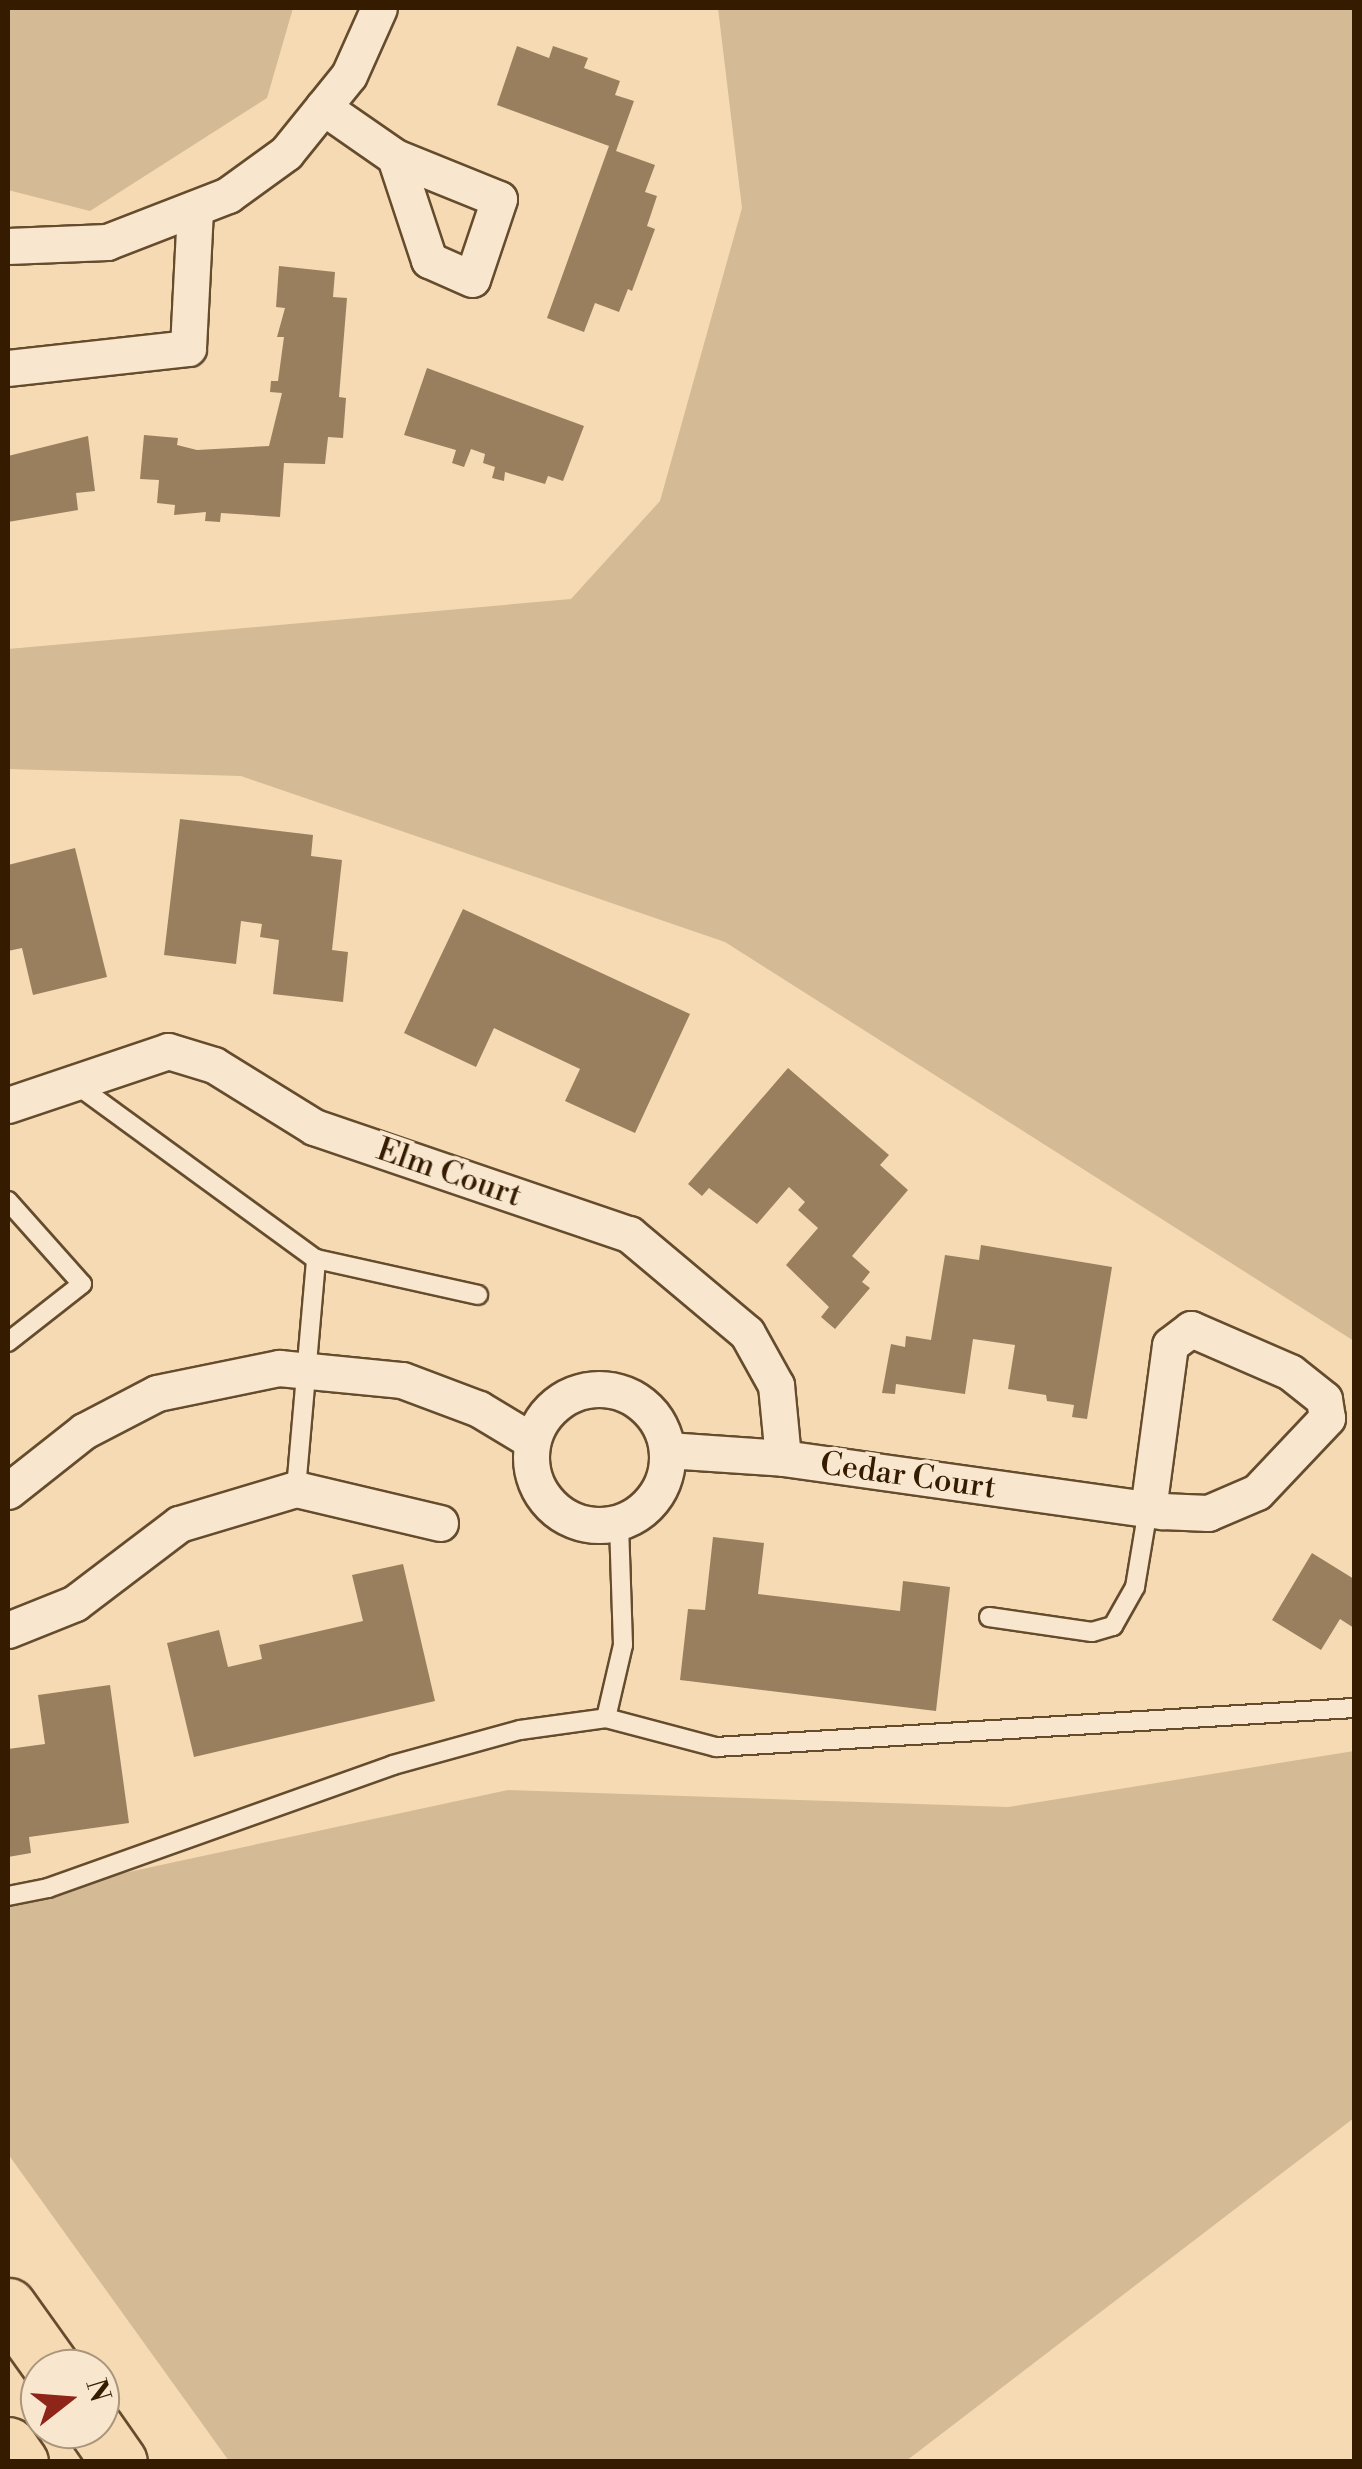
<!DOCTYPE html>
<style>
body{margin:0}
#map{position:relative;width:1362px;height:2469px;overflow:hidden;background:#f5dab4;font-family:"Libre Bodoni",serif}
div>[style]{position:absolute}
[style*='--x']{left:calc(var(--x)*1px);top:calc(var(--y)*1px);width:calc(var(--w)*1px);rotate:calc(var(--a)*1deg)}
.green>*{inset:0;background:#d4ba95}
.building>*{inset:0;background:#997f5e}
.roads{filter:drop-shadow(2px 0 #654c2d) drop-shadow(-2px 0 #654c2d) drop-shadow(0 2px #654c2d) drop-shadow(0 -2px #654c2d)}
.service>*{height:18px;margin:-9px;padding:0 9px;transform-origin:9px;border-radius:9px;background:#f8e7ce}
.minor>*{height:35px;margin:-17.5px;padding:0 17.5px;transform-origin:17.5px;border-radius:17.5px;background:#f8e7ce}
.minor>.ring{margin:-17.5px;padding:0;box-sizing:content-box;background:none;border:35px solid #f8e7ce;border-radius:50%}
.primary>*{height:55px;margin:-27.5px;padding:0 27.5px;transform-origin:27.5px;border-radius:27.5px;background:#f5dab4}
span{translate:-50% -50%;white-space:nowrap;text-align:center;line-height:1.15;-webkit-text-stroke:8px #f8e7ce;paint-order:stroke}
.street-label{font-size:32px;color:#351c00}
.frame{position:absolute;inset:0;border:10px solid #351c00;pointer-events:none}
.north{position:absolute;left:20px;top:2349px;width:100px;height:100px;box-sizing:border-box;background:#f8e7ce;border:2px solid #aa967c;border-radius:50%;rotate:73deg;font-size:28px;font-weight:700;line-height:40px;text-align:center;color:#351c00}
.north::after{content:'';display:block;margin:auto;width:35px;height:45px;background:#8f2418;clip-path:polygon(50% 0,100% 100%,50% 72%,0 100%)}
</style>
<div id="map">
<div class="green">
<i style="clip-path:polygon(8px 8px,293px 8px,267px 98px,90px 211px,8px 190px)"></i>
<i style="clip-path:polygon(718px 8px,1354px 8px,1354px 1341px,725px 942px,241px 776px,8px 769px,8px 649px,571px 599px,660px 501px,742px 208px)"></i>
<i style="clip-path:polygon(1354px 1751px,1354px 2118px,906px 2461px,229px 2461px,8px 2154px,8px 1898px,508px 1790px,1008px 1807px)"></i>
</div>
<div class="building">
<i style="clip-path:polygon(517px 46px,549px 58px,553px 46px,588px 58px,584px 68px,620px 81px,615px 95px,634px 101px,616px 151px,655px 165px,645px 192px,657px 196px,647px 226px,655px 229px,632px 291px,628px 289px,619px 312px,595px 303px,584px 332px,547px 318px,609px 146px,497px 105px)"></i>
<i style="clip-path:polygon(279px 266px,335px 272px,333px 297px,347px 298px,339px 397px,346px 398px,343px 438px,328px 437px,325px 464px,284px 463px,280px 517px,221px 513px,220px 522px,205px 521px,206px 512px,174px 515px,175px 505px,157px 503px,159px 480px,140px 479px,144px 435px,178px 438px,177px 445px,197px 450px,269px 446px,282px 393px,270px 392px,271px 381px,278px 381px,284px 337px,277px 337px,285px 308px,276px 307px)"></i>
<i style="clip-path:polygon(427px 368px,584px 426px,563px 481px,548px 476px,545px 484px,505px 472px,504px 481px,492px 478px,495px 467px,483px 463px,485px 454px,471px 449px,464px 467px,452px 463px,456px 450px,404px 435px)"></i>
<i style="clip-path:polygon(88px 436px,95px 491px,76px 493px,78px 510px,8px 522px,8px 456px)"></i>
<i style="clip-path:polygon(180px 819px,313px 835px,311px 856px,342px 860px,332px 950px,348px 952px,343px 1002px,273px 994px,279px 940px,260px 937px,262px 924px,241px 921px,236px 964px,164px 955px)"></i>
<i style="clip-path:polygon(75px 848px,107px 977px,33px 995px,22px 948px,8px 951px,8px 865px)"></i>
<i style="clip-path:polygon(463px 909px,690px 1014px,635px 1133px,565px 1101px,580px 1069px,494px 1028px,476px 1067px,404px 1033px)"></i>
<i style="clip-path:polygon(788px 1068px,889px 1155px,880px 1165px,908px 1190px,852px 1256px,870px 1272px,862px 1282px,870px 1288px,835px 1329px,821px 1317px,829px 1307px,786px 1265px,818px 1228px,798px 1210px,805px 1202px,789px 1187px,757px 1224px,709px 1188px,702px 1196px,688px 1184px)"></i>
<i style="clip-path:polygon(981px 1245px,1112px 1267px,1087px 1419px,1072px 1417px,1074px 1405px,1047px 1401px,1046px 1395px,1008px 1389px,1015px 1345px,973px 1339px,965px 1394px,896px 1384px,895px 1394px,882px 1393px,891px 1344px,905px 1347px,906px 1336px,931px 1340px,945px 1255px,979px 1260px)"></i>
<i style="clip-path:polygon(713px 1537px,764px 1543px,758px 1594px,900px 1611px,903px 1581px,950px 1587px,936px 1711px,680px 1680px,688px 1609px,705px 1610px)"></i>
<i style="clip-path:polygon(1312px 1553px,1354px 1579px,1354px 1628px,1340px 1619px,1321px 1650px,1272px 1620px)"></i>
<i style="clip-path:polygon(403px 1564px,435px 1701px,194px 1757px,167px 1643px,219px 1630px,228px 1667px,262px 1659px,259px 1645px,363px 1621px,352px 1575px)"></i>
<i style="clip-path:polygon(110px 1685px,129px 1823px,29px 1837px,31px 1853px,8px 1857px,8px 1749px,45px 1744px,38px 1695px)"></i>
</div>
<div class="roads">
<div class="service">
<i style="--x:77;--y:1085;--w:296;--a:36.1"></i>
<i style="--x:316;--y:1259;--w:166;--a:12.5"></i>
<i style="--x:8;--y:1201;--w:111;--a:48.3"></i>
<i style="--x:82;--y:1284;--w:94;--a:141.9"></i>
<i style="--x:296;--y:1489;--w:231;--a:-85"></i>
<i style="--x:989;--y:1617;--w:104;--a:8.3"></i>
<i style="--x:1092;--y:1632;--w:22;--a:-16"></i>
<i style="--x:1113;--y:1626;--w:45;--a:-60.6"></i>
<i style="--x:1135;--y:1587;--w:79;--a:-80.5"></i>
<i style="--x:606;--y:1718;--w:75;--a:-76.9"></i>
<i style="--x:623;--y:1645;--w:123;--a:-91.9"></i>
<i style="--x:8;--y:1896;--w:41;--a:-11.3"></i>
<i style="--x:48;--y:1888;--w:366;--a:-19.6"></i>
<i style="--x:393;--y:1765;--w:132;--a:-15.4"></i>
<i style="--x:520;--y:1730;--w:87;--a:-7.9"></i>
<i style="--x:606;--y:1718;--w:114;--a:14.8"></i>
<i style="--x:716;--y:1747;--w:639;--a:-3.5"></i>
</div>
<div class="minor">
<i style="--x:323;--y:107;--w:88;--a:34.8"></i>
<i style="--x:395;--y:157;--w:112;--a:22"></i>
<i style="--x:499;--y:199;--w:84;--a:108.6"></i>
<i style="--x:472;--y:279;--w:47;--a:-156.2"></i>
<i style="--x:429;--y:260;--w:108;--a:-108.3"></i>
<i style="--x:8;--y:246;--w:99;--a:-2.3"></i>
<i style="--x:107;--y:242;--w:130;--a:-21.2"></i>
<i style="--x:228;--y:195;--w:72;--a:-35.9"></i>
<i style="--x:286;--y:153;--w:100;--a:-51.1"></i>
<i style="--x:349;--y:75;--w:73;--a:-65.9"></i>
<i style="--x:8;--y:368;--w:181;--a:-6.3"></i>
<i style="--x:188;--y:348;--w:138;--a:-87.1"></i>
<i style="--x:8;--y:1105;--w:169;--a:-18.6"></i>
<i style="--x:168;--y:1051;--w:48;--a:16.9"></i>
<i style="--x:214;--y:1065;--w:118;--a:31.8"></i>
<i style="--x:314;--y:1127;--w:333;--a:18.8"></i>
<i style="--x:629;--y:1234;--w:154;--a:40"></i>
<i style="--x:747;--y:1333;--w:60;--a:60.9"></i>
<i style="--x:776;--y:1385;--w:73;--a:84.5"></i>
<i class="ring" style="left:531px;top:1389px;width:101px;height:101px"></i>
<i style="--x:667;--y:1450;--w:116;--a:3.9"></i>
<i style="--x:783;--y:1458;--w:383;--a:8"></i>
<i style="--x:1162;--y:1511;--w:46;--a:2.5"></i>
<i style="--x:1208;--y:1513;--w:53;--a:-23.2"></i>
<i style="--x:1257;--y:1492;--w:102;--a:-46.6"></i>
<i style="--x:1327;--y:1418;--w:19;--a:-99"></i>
<i style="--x:1324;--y:1399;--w:43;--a:-141.5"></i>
<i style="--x:1290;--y:1372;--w:108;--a:-156.5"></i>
<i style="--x:1191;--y:1329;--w:26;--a:143"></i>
<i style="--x:1170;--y:1345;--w:165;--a:97.6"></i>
<i style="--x:8;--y:1491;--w:97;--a:-38.3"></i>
<i style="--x:84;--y:1431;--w:82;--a:-27.5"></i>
<i style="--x:157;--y:1393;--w:125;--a:-11.6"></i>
<i style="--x:279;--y:1368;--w:124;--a:5.6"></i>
<i style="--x:402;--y:1380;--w:82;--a:20.6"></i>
<i style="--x:479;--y:1409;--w:62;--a:31.1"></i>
<i style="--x:8;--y:1630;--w:72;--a:-21.9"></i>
<i style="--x:75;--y:1603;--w:131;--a:-37.2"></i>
<i style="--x:179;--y:1524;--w:122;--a:-16.7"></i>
<i style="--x:296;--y:1489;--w:148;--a:13.3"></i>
</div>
<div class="primary">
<i style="--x:8;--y:2306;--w:77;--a:54.5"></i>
<i style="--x:96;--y:2429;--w:40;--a:55.1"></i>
<i style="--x:8;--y:2445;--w:21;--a:55"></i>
</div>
</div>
<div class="street-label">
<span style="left:449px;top:1173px;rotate:19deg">Elm Court</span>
<span style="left:908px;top:1476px;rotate:8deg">Cedar Court</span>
</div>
<div class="frame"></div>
<div class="north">N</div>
</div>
